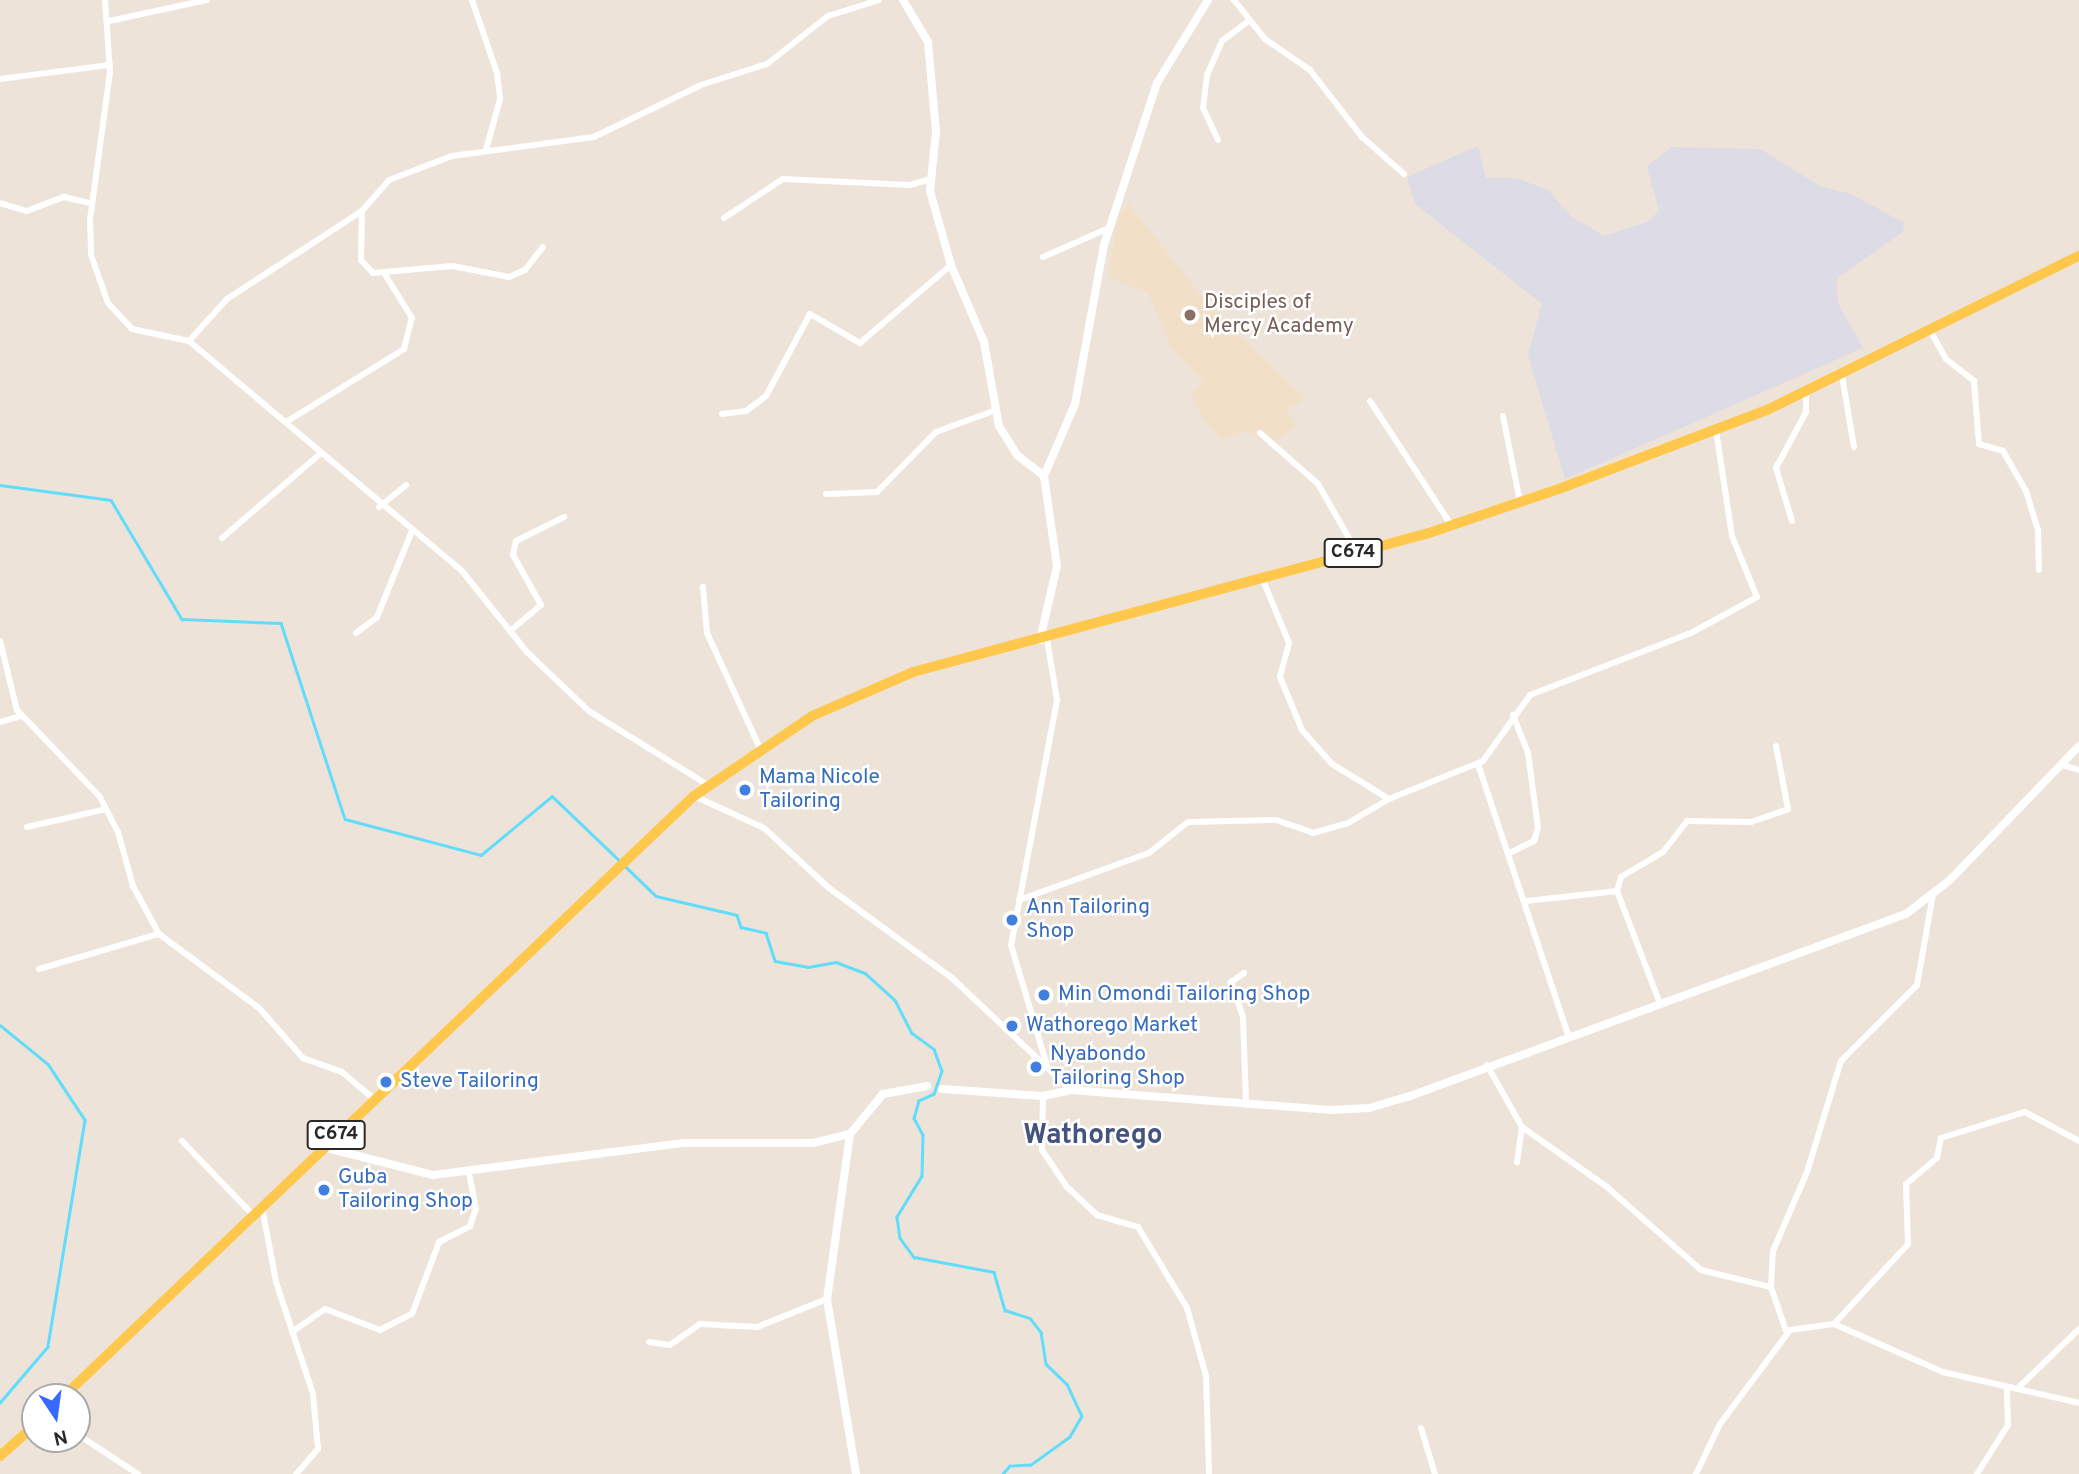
<!DOCTYPE html>
<style>
body{margin:0}
#map{position:relative;width:2079px;height:1474px;overflow:hidden;background:#ede3d9;font-family:Overpass,sans-serif}
div>[style]{position:absolute}
[style*='--x']{left:calc(var(--x)*1px);top:calc(var(--y)*1px);width:calc(var(--w)*1px);rotate:calc(var(--a)*1deg)}
.industrial>*{inset:0;background:#dddbe5}
.education>*{inset:0;background:#f1e0c7}
.stream>*{height:2.5px;margin:-1.25px;padding:0 1.25px;transform-origin:1.25px;border-radius:1.25px;background:#61ddfb}
.minor>*{height:6px;margin:-3px;padding:0 3px;transform-origin:3px;border-radius:3px;background:#fff}
.tertiary>*{height:8px;margin:-4px;padding:0 4px;transform-origin:4px;border-radius:4px;background:#fff}
.primary>*{height:10px;margin:-5px;padding:0 5px;transform-origin:5px;border-radius:5px;background:#ffc84d}
.dots>*{width:19px;height:19px;translate:-50% -50%;box-sizing:border-box;border:4px solid #fff;border-radius:50%}
span{translate:-50% -50%;white-space:nowrap;text-align:center;line-height:1.15;-webkit-text-stroke:5px #fff;paint-order:stroke}
.shield-label span{padding:2px 5px;background:#fff;border:2px solid;border-radius:5px;-webkit-text-stroke-width:0}
.shield-label{font-size:19px;color:#292929;font-weight:700}
.education-label{font-size:21px;color:#785e54}
.left{translate:0 -50%;text-align:left}
.shop-label{font-size:21px;color:#366cbe}
.district-label{font-size:28px;color:#45547e;font-weight:700}
.north{position:absolute;left:21px;top:1383px;width:70px;height:70px;box-sizing:border-box;background:#fff;border:2px solid #a9a9a9;border-radius:50%;rotate:167deg;font-size:19px;font-weight:700;line-height:28px;text-align:center;color:#292929}
.north::after{content:'';display:block;margin:auto;width:24px;height:32px;background:#3569ff;clip-path:polygon(50% 0,100% 100%,50% 72%,0 100%)}
</style>
<div id="map">
<div class="industrial">
<i style="clip-path:polygon(1478px 146px,1486px 178px,1516px 178px,1548px 190px,1571px 216px,1604px 236px,1647px 222px,1659px 211px,1647px 166px,1672px 147px,1760px 149px,1820px 186px,1851px 194px,1904px 223px,1903px 232px,1837px 278px,1838px 303px,1863px 348px,1565px 479px,1528px 355px,1542px 304px,1415px 204px,1407px 177px)"></i>
</div>
<div class="education">
<i style="clip-path:polygon(1128px 203px,1209px 305px,1305px 398px,1286px 411px,1296px 427px,1270px 444px,1244px 431px,1223px 441px,1204px 420px,1191px 395px,1203px 381px,1171px 348px,1148px 293px,1108px 278px,1117px 221px)"></i>
</div>
<div class="stream">
<i style="--x:0;--y:485;--w:112;--a:7.7"></i>
<i style="--x:111;--y:500;--w:139;--a:59.2"></i>
<i style="--x:182;--y:619;--w:99;--a:2.3"></i>
<i style="--x:281;--y:623;--w:206;--a:71.9"></i>
<i style="--x:345;--y:819;--w:141;--a:14.8"></i>
<i style="--x:481;--y:855;--w:92;--a:-39.7"></i>
<i style="--x:552;--y:796;--w:95;--a:43.7"></i>
<i style="--x:625;--y:866;--w:43;--a:44.1"></i>
<i style="--x:656;--y:896;--w:83;--a:13.2"></i>
<i style="--x:737;--y:915;--w:13;--a:72"></i>
<i style="--x:741;--y:927;--w:26;--a:13"></i>
<i style="--x:766;--y:933;--w:29;--a:72"></i>
<i style="--x:775;--y:961;--w:34;--a:10"></i>
<i style="--x:808;--y:967;--w:28;--a:-10"></i>
<i style="--x:836;--y:962;--w:31;--a:21"></i>
<i style="--x:865;--y:973;--w:40;--a:42"></i>
<i style="--x:895;--y:1000;--w:37;--a:63"></i>
<i style="--x:912;--y:1033;--w:27;--a:36"></i>
<i style="--x:934;--y:1049;--w:23;--a:70"></i>
<i style="--x:942;--y:1071;--w:24;--a:109"></i>
<i style="--x:934;--y:1094;--w:17;--a:155"></i>
<i style="--x:919;--y:1101;--w:18;--a:106"></i>
<i style="--x:914;--y:1118;--w:19;--a:62"></i>
<i style="--x:923;--y:1135;--w:41;--a:91.4"></i>
<i style="--x:922;--y:1176;--w:48;--a:121.4"></i>
<i style="--x:897;--y:1217;--w:21;--a:82"></i>
<i style="--x:900;--y:1238;--w:24;--a:54"></i>
<i style="--x:914;--y:1257;--w:81;--a:10.6"></i>
<i style="--x:994;--y:1272;--w:40;--a:74"></i>
<i style="--x:1005;--y:1310;--w:26;--a:18"></i>
<i style="--x:1030;--y:1318;--w:18;--a:52"></i>
<i style="--x:1041;--y:1332;--w:32;--a:81"></i>
<i style="--x:1046;--y:1364;--w:29;--a:44"></i>
<i style="--x:1067;--y:1384;--w:35;--a:65"></i>
<i style="--x:1082;--y:1416;--w:24;--a:120"></i>
<i style="--x:1070;--y:1437;--w:48;--a:144.3"></i>
<i style="--x:1031;--y:1465;--w:21;--a:177"></i>
<i style="--x:1010;--y:1466;--w:11;--a:131"></i>
<i style="--x:0;--y:1025;--w:62;--a:39.1"></i>
<i style="--x:48;--y:1064;--w:67;--a:56.5"></i>
<i style="--x:85;--y:1120;--w:230;--a:99.3"></i>
<i style="--x:48;--y:1347;--w:74;--a:130.6"></i>
</div>
<div class="minor">
<i style="--x:105;--y:0;--w:72;--a:86"></i>
<i style="--x:110;--y:72;--w:149;--a:97.7"></i>
<i style="--x:90;--y:220;--w:35;--a:88"></i>
<i style="--x:91;--y:255;--w:51;--a:70.5"></i>
<i style="--x:108;--y:303;--w:35;--a:47"></i>
<i style="--x:132;--y:329;--w:58;--a:11.9"></i>
<i style="--x:189;--y:341;--w:357;--a:40.1"></i>
<i style="--x:462;--y:571;--w:104;--a:51.3"></i>
<i style="--x:527;--y:652;--w:86;--a:43.6"></i>
<i style="--x:589;--y:711;--w:140;--a:31.9"></i>
<i style="--x:472;--y:0;--w:77;--a:71.1"></i>
<i style="--x:497;--y:73;--w:26;--a:83"></i>
<i style="--x:500;--y:99;--w:53;--a:105.4"></i>
<i style="--x:1234;--y:0;--w:50;--a:51.5"></i>
<i style="--x:1265;--y:39;--w:55;--a:34.6"></i>
<i style="--x:1310;--y:70;--w:85;--a:52.2"></i>
<i style="--x:1362;--y:137;--w:56;--a:41.4"></i>
<i style="--x:109;--y:21;--w:100;--a:-12.1"></i>
<i style="--x:0;--y:79;--w:111;--a:-7.3"></i>
<i style="--x:1218;--y:140;--w:35;--a:-115"></i>
<i style="--x:1203;--y:108;--w:33;--a:-83"></i>
<i style="--x:1207;--y:75;--w:37;--a:-66"></i>
<i style="--x:1222;--y:41;--w:34;--a:-37"></i>
<i style="--x:0;--y:203;--w:28;--a:17"></i>
<i style="--x:27;--y:211;--w:40;--a:-21"></i>
<i style="--x:64;--y:197;--w:27;--a:13"></i>
<i style="--x:362;--y:211;--w:49;--a:91.2"></i>
<i style="--x:361;--y:260;--w:18;--a:47"></i>
<i style="--x:373;--y:273;--w:80;--a:-5"></i>
<i style="--x:453;--y:266;--w:57;--a:11.1"></i>
<i style="--x:509;--y:277;--w:17;--a:-24"></i>
<i style="--x:525;--y:270;--w:29;--a:-52"></i>
<i style="--x:724;--y:218;--w:71;--a:-33.5"></i>
<i style="--x:783;--y:179;--w:127;--a:2.7"></i>
<i style="--x:910;--y:185;--w:22;--a:-16"></i>
<i style="--x:1043;--y:257;--w:72;--a:-23.7"></i>
<i style="--x:1931;--y:332;--w:31;--a:61"></i>
<i style="--x:1946;--y:359;--w:36;--a:38"></i>
<i style="--x:1974;--y:381;--w:63;--a:85.5"></i>
<i style="--x:1979;--y:444;--w:25;--a:16"></i>
<i style="--x:2003;--y:451;--w:46;--a:60.1"></i>
<i style="--x:2026;--y:491;--w:41;--a:72.9"></i>
<i style="--x:2038;--y:530;--w:40;--a:88.6"></i>
<i style="--x:189;--y:341;--w:57;--a:-47.9"></i>
<i style="--x:227;--y:299;--w:161;--a:-33.1"></i>
<i style="--x:362;--y:211;--w:41;--a:-48.9"></i>
<i style="--x:389;--y:180;--w:67;--a:-20.9"></i>
<i style="--x:452;--y:156;--w:143;--a:-7.6"></i>
<i style="--x:594;--y:137;--w:119;--a:-25.9"></i>
<i style="--x:701;--y:85;--w:69;--a:-17.7"></i>
<i style="--x:767;--y:64;--w:78;--a:-38.2"></i>
<i style="--x:828;--y:16;--w:53;--a:-17.4"></i>
<i style="--x:1842;--y:376;--w:72;--a:80.4"></i>
<i style="--x:1370;--y:401;--w:148;--a:56.8"></i>
<i style="--x:722;--y:414;--w:24;--a:-7"></i>
<i style="--x:746;--y:411;--w:25;--a:-37"></i>
<i style="--x:766;--y:396;--w:93;--a:-61.8"></i>
<i style="--x:810;--y:314;--w:58;--a:30.1"></i>
<i style="--x:860;--y:343;--w:120;--a:-40.6"></i>
<i style="--x:1503;--y:416;--w:88;--a:78.8"></i>
<i style="--x:286;--y:422;--w:139;--a:-31.7"></i>
<i style="--x:404;--y:349;--w:32;--a:-76"></i>
<i style="--x:412;--y:318;--w:53;--a:-121.9"></i>
<i style="--x:1260;--y:433;--w:77;--a:41.3"></i>
<i style="--x:1318;--y:484;--w:78;--a:60.2"></i>
<i style="--x:826;--y:494;--w:51;--a:-2.2"></i>
<i style="--x:877;--y:492;--w:84;--a:-45.5"></i>
<i style="--x:936;--y:432;--w:64;--a:-20.1"></i>
<i style="--x:379;--y:507;--w:35;--a:-39"></i>
<i style="--x:1792;--y:521;--w:55;--a:-106.8"></i>
<i style="--x:1776;--y:468;--w:64;--a:-61.8"></i>
<i style="--x:1806;--y:412;--w:20;--a:-90"></i>
<i style="--x:222;--y:538;--w:129;--a:-40.6"></i>
<i style="--x:1262;--y:578;--w:70;--a:67.4"></i>
<i style="--x:1289;--y:643;--w:35;--a:105"></i>
<i style="--x:1280;--y:677;--w:57;--a:67.5"></i>
<i style="--x:1302;--y:730;--w:45;--a:48.6"></i>
<i style="--x:1332;--y:764;--w:67;--a:31.6"></i>
<i style="--x:703;--y:587;--w:46;--a:85"></i>
<i style="--x:707;--y:633;--w:127;--a:65.3"></i>
<i style="--x:510;--y:631;--w:40;--a:-40"></i>
<i style="--x:541;--y:605;--w:57;--a:-119.2"></i>
<i style="--x:513;--y:555;--w:14;--a:-78"></i>
<i style="--x:516;--y:541;--w:54;--a:-26.6"></i>
<i style="--x:356;--y:633;--w:26;--a:-37"></i>
<i style="--x:377;--y:617;--w:93;--a:-67.9"></i>
<i style="--x:1047;--y:639;--w:62;--a:80.7"></i>
<i style="--x:1057;--y:700;--w:249;--a:100.6"></i>
<i style="--x:1011;--y:945;--w:129;--a:73.4"></i>
<i style="--x:0;--y:641;--w:71;--a:76.2"></i>
<i style="--x:17;--y:710;--w:120;--a:46.3"></i>
<i style="--x:100;--y:797;--w:39;--a:63"></i>
<i style="--x:118;--y:832;--w:56;--a:74.5"></i>
<i style="--x:133;--y:886;--w:55;--a:61.6"></i>
<i style="--x:159;--y:934;--w:124;--a:36.5"></i>
<i style="--x:259;--y:1008;--w:67;--a:48.7"></i>
<i style="--x:303;--y:1058;--w:41;--a:19.7"></i>
<i style="--x:342;--y:1072;--w:42;--a:40.2"></i>
<i style="--x:0;--y:722;--w:22;--a:-16"></i>
<i style="--x:1478;--y:764;--w:285;--a:71.6"></i>
<i style="--x:2062;--y:765;--w:18;--a:16"></i>
<i style="--x:694;--y:796;--w:77;--a:24.6"></i>
<i style="--x:764;--y:828;--w:88;--a:42.7"></i>
<i style="--x:829;--y:888;--w:152;--a:36.2"></i>
<i style="--x:952;--y:978;--w:163;--a:43.3"></i>
<i style="--x:27;--y:827;--w:81;--a:-12.8"></i>
<i style="--x:1508;--y:854;--w:29;--a:-27"></i>
<i style="--x:1534;--y:841;--w:14;--a:-73"></i>
<i style="--x:1538;--y:828;--w:76;--a:-97.6"></i>
<i style="--x:1528;--y:753;--w:41;--a:-111.5"></i>
<i style="--x:1019;--y:900;--w:138;--a:-19.9"></i>
<i style="--x:1149;--y:853;--w:50;--a:-38.5"></i>
<i style="--x:1188;--y:822;--w:88;--a:-1.3"></i>
<i style="--x:1276;--y:820;--w:39;--a:19"></i>
<i style="--x:1313;--y:833;--w:36;--a:-16"></i>
<i style="--x:1348;--y:823;--w:48;--a:-30.3"></i>
<i style="--x:1389;--y:799;--w:101;--a:-22"></i>
<i style="--x:1483;--y:761;--w:81;--a:-54.5"></i>
<i style="--x:1530;--y:695;--w:173;--a:-21.1"></i>
<i style="--x:1691;--y:633;--w:75;--a:-28.6"></i>
<i style="--x:1757;--y:597;--w:66;--a:-112.3"></i>
<i style="--x:1732;--y:536;--w:107;--a:-98.6"></i>
<i style="--x:1526;--y:901;--w:92;--a:-6.3"></i>
<i style="--x:39;--y:969;--w:125;--a:-16.3"></i>
<i style="--x:1244;--y:973;--w:16;--a:145"></i>
<i style="--x:1231;--y:982;--w:37;--a:71"></i>
<i style="--x:1243;--y:1017;--w:88;--a:88"></i>
<i style="--x:1659;--y:1001;--w:118;--a:-110.9"></i>
<i style="--x:1617;--y:891;--w:15;--a:-74"></i>
<i style="--x:1621;--y:877;--w:49;--a:-30.8"></i>
<i style="--x:1663;--y:852;--w:39;--a:-52"></i>
<i style="--x:1687;--y:821;--w:64;--a:0.9"></i>
<i style="--x:1751;--y:822;--w:39;--a:-19"></i>
<i style="--x:1788;--y:809;--w:64;--a:-100.8"></i>
<i style="--x:1487;--y:1065;--w:71;--a:60.6"></i>
<i style="--x:1522;--y:1127;--w:36;--a:98"></i>
<i style="--x:1043;--y:1096;--w:54;--a:91.1"></i>
<i style="--x:1042;--y:1150;--w:45;--a:56"></i>
<i style="--x:1067;--y:1187;--w:41;--a:43"></i>
<i style="--x:1097;--y:1215;--w:43;--a:16.3"></i>
<i style="--x:1138;--y:1227;--w:95;--a:58.8"></i>
<i style="--x:1187;--y:1308;--w:71;--a:74.4"></i>
<i style="--x:1206;--y:1376;--w:98;--a:88.2"></i>
<i style="--x:1522;--y:1127;--w:104;--a:35.2"></i>
<i style="--x:1607;--y:1187;--w:125;--a:41.4"></i>
<i style="--x:1701;--y:1270;--w:72;--a:13.7"></i>
<i style="--x:182;--y:1141;--w:101;--a:46.2"></i>
<i style="--x:262;--y:1207;--w:76;--a:79.4"></i>
<i style="--x:276;--y:1282;--w:118;--a:71.7"></i>
<i style="--x:313;--y:1394;--w:55;--a:84.8"></i>
<i style="--x:318;--y:1449;--w:33;--a:131"></i>
<i style="--x:1834;--y:1324;--w:109;--a:-47.2"></i>
<i style="--x:1908;--y:1244;--w:60;--a:-91.9"></i>
<i style="--x:1906;--y:1184;--w:40;--a:-40"></i>
<i style="--x:1937;--y:1158;--w:20;--a:-79"></i>
<i style="--x:1941;--y:1138;--w:88;--a:-17.2"></i>
<i style="--x:2025;--y:1112;--w:61;--a:28.2"></i>
<i style="--x:1786;--y:1331;--w:46;--a:-108.8"></i>
<i style="--x:1771;--y:1287;--w:36;--a:-87"></i>
<i style="--x:1773;--y:1251;--w:86;--a:-66.7"></i>
<i style="--x:1807;--y:1172;--w:116;--a:-73"></i>
<i style="--x:1841;--y:1061;--w:107;--a:-45"></i>
<i style="--x:1917;--y:985;--w:92;--a:-80"></i>
<i style="--x:292;--y:1332;--w:40;--a:-34.9"></i>
<i style="--x:325;--y:1309;--w:59;--a:20.9"></i>
<i style="--x:380;--y:1330;--w:36;--a:-27"></i>
<i style="--x:412;--y:1314;--w:77;--a:-69.4"></i>
<i style="--x:439;--y:1242;--w:35;--a:-27"></i>
<i style="--x:470;--y:1226;--w:18;--a:-71"></i>
<i style="--x:476;--y:1209;--w:36;--a:-101"></i>
<i style="--x:649;--y:1342;--w:21;--a:8"></i>
<i style="--x:670;--y:1345;--w:37;--a:-35"></i>
<i style="--x:700;--y:1324;--w:57;--a:3"></i>
<i style="--x:757;--y:1327;--w:75;--a:-21.8"></i>
<i style="--x:2018;--y:1388;--w:85;--a:-44"></i>
<i style="--x:1421;--y:1428;--w:48;--a:73.1"></i>
<i style="--x:77;--y:1434;--w:73;--a:33.3"></i>
<i style="--x:1696;--y:1474;--w:55;--a:-64.4"></i>
<i style="--x:1720;--y:1424;--w:117;--a:-53.3"></i>
<i style="--x:1790;--y:1330;--w:44;--a:-7.8"></i>
<i style="--x:1834;--y:1324;--w:119;--a:23.8"></i>
<i style="--x:1943;--y:1372;--w:139;--a:12.8"></i>
<i style="--x:1977;--y:1474;--w:58;--a:-57.7"></i>
<i style="--x:2008;--y:1425;--w:38;--a:-92"></i>
</div>
<div class="tertiary">
<i style="--x:903;--y:0;--w:49;--a:59.2"></i>
<i style="--x:928;--y:42;--w:89;--a:84.9"></i>
<i style="--x:936;--y:131;--w:60;--a:95.7"></i>
<i style="--x:930;--y:191;--w:77;--a:74.2"></i>
<i style="--x:951;--y:265;--w:84;--a:66.8"></i>
<i style="--x:984;--y:342;--w:85;--a:79.9"></i>
<i style="--x:999;--y:426;--w:34;--a:58"></i>
<i style="--x:1017;--y:455;--w:34;--a:38"></i>
<i style="--x:1040;--y:640;--w:76;--a:-77.1"></i>
<i style="--x:1057;--y:566;--w:91;--a:-98.2"></i>
<i style="--x:1044;--y:476;--w:78;--a:-66.7"></i>
<i style="--x:1075;--y:404;--w:162;--a:-79.7"></i>
<i style="--x:1104;--y:245;--w:170;--a:-71.9"></i>
<i style="--x:1157;--y:83;--w:97;--a:-58.4"></i>
<i style="--x:942;--y:1089;--w:101;--a:4"></i>
<i style="--x:1043;--y:1096;--w:29;--a:-12"></i>
<i style="--x:1071;--y:1090;--w:259;--a:4.4"></i>
<i style="--x:1329;--y:1110;--w:40;--a:-2.9"></i>
<i style="--x:1369;--y:1108;--w:43;--a:-16.3"></i>
<i style="--x:1410;--y:1096;--w:528;--a:-20.15"></i>
<i style="--x:1906;--y:914;--w:56;--a:-37.7"></i>
<i style="--x:1950;--y:880;--w:186;--a:-46.1"></i>
<i style="--x:850;--y:1134;--w:167;--a:97.9"></i>
<i style="--x:827;--y:1299;--w:177;--a:80.6"></i>
<i style="--x:323;--y:1147;--w:114;--a:14.3"></i>
<i style="--x:433;--y:1175;--w:251;--a:-7.3"></i>
<i style="--x:682;--y:1143;--w:131;--a:0"></i>
<i style="--x:813;--y:1143;--w:38;--a:-14"></i>
<i style="--x:850;--y:1134;--w:52;--a:-50.5"></i>
<i style="--x:883;--y:1094;--w:45;--a:-10.3"></i>
</div>
<div class="primary">
<i style="--x:63;--y:1397;--w:871;--a:-43.61"></i>
<i style="--x:694;--y:796;--w:143;--a:-34.1"></i>
<i style="--x:812;--y:716;--w:110;--a:-23.5"></i>
<i style="--x:913;--y:672;--w:534;--a:-15.08"></i>
<i style="--x:1429;--y:533;--w:143;--a:-18.8"></i>
<i style="--x:1564;--y:487;--w:219;--a:-20.8"></i>
<i style="--x:1769;--y:409;--w:346;--a:-26.3"></i>
<i style="--x:0;--y:1456;--w:47;--a:-41.5"></i>
</div>
<div class="dots">
<i style="left:1190px;top:315px;background:#8d6e63"></i>
<i style="left:745px;top:790px;background:#3f7fe0"></i>
<i style="left:1012px;top:920px;background:#3f7fe0"></i>
<i style="left:1044px;top:995px;background:#3f7fe0"></i>
<i style="left:1012px;top:1026px;background:#3f7fe0"></i>
<i style="left:1036px;top:1067px;background:#3f7fe0"></i>
<i style="left:386px;top:1082px;background:#3f7fe0"></i>
<i style="left:324px;top:1190px;background:#3f7fe0"></i>
</div>
<div class="shield-label">
<span style="left:1353px;top:553px">C674</span>
<span style="left:336px;top:1135px">C674</span>
</div>
<div class="education-label">
<span class="left" style="left:1204px;top:315px">Disciples of<br>Mercy Academy</span>
</div>
<div class="shop-label">
<span class="left" style="left:759px;top:790px">Mama Nicole<br>Tailoring</span>
<span class="left" style="left:1026px;top:920px">Ann Tailoring<br>Shop</span>
<span class="left" style="left:1058px;top:995px">Min Omondi Tailoring Shop</span>
<span class="left" style="left:1026px;top:1026px">Wathorego Market</span>
<span class="left" style="left:1050px;top:1067px">Nyabondo<br>Tailoring Shop</span>
<span class="left" style="left:400px;top:1082px">Steve Tailoring</span>
<span class="left" style="left:338px;top:1190px">Guba<br>Tailoring Shop</span>
</div>
<div class="district-label">
<span style="left:1093px;top:1136px">Wathorego</span>
</div>
<div class="north">N</div>
</div>
